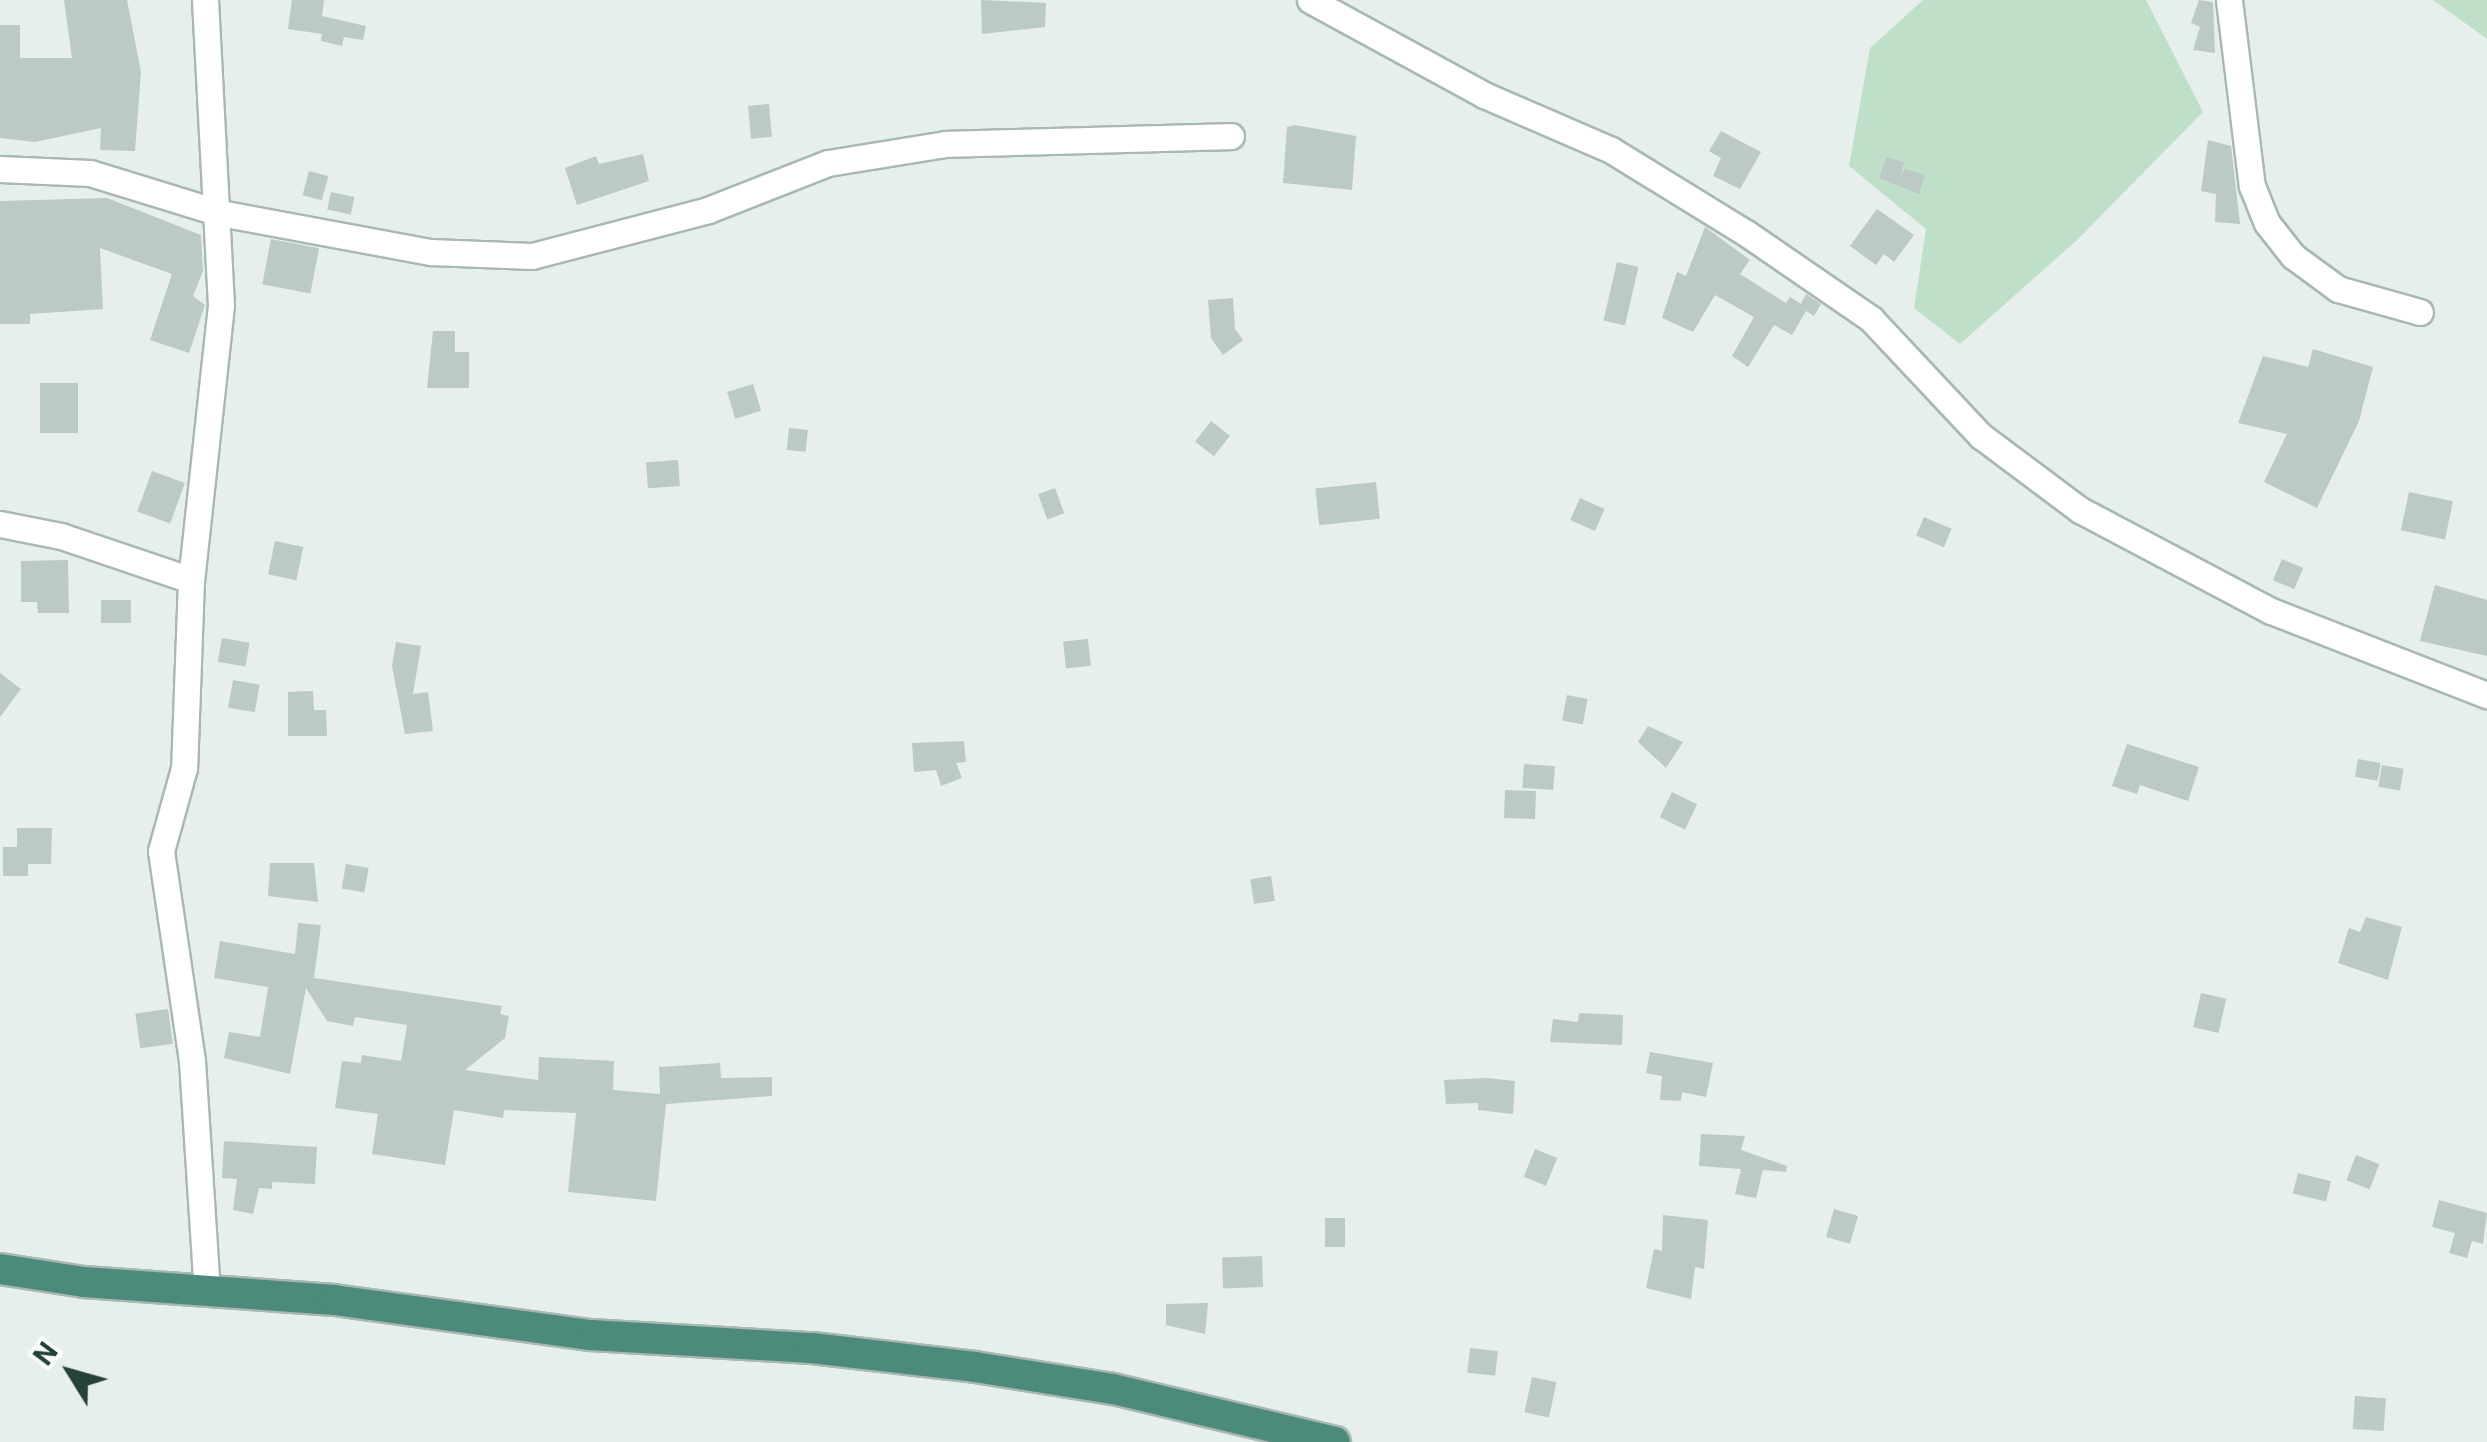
<!DOCTYPE html>
<style>
body{margin:0}
#map{position:relative;width:2487px;height:1442px;overflow:hidden;background:#e6efeb;font-family:Roboto,sans-serif}
div>[style]{position:absolute}
[style*='--x']{left:calc(var(--x)*1px);top:calc(var(--y)*1px);width:calc(var(--w)*1px);rotate:calc(var(--a)*1deg)}
.green>*{inset:0;background:#bfe0c8}
.building>*{inset:0;background:#bbcac4;transform-origin:0 0}
.roads{filter:drop-shadow(2px 0 #a8b8b2) drop-shadow(-2px 0 #a8b8b2) drop-shadow(0 2px #a8b8b2) drop-shadow(0 -2px #a8b8b2)}
.minor>*{height:25px;margin:-12.5px;padding:0 12.5px;transform-origin:12.5px;border-radius:12.5px;background:#fff}
.trunk>*{height:30px;margin:-15px;padding:0 15px;transform-origin:15px;border-radius:15px;background:#4c8a7c}
span{translate:-50% -50%;white-space:nowrap;text-align:center;line-height:1.15;-webkit-text-stroke:9px #f7fbf9;paint-order:stroke}
.north{position:absolute;left:20px;top:1322px;width:100px;height:100px;-webkit-text-stroke:8px #f7fbf9;paint-order:stroke;rotate:307deg;font-size:28px;font-weight:700;line-height:40px;text-align:center;color:#24423a}
.north::after{content:'';display:block;margin:auto;width:35px;height:45px;background:#24423a;clip-path:polygon(50% 0,100% 100%,50% 72%,0 100%)}
</style>
<div id="map">
<div class="green">
<i style="clip-path:polygon(1923px 0,2146px 0,2203px 112px,2076px 241px,1960px 344px,1914px 308px,1926px 229px,1849px 166px,1870px 48px)"></i>
<i style="clip-path:polygon(2433px 0,2487px 0,2487px 39px)"></i>
</div>
<div class="building">
<i style="clip-path:polygon(64px 0,127px 0,141px 72px,135px 151px,100px 150px,101px 128px,35px 142px,0 138px,0 25px,20px 25px,20px 58px,72px 58px)"></i>
<i style="clip-path:polygon(292px 0,324px 0,322px 16px,366px 26px,363px 40px,344px 37px,342px 46px,321px 41px,322px 34px,288px 29px)"></i>
<i style="clip-path:polygon(981px 0,1046px 3px,1045px 27px,982px 34px)"></i>
<i style="clip-path:polygon(2199px 0,2213px 2px,2215px 53px,2193px 50px,2200px 27px,2191px 23px)"></i>
<i style="left:769px;top:104px;width:33px;height:21px;rotate:85deg"></i>
<i style="clip-path:polygon(1295px 125px,1356px 136px,1352px 190px,1283px 183px,1287px 127px)"></i>
<i style="clip-path:polygon(1721px 131px,1761px 152px,1740px 189px,1713px 176px,1721px 158px,1709px 151px)"></i>
<i style="clip-path:polygon(2208px 140px,2231px 146px,2240px 224px,2215px 222px,2216px 194px,2201px 191px)"></i>
<i style="clip-path:polygon(643px 154px,649px 181px,577px 205px,565px 168px,596px 156px,599px 164px)"></i>
<i style="clip-path:polygon(1886px 157px,1904px 162px,1900px 177px,1905px 169px,1925px 175px,1919px 194px,1879px 178px)"></i>
<i style="left:309px;top:171px;width:20px;height:25px;rotate:15deg"></i>
<i style="left:331px;top:192px;width:24px;height:18px;rotate:12deg"></i>
<i style="clip-path:polygon(107px 198px,201px 235px,203px 271px,193px 296px,205px 305px,189px 353px,150px 340px,172px 274px,100px 248px,103px 309px,30px 314px,30px 324px,0 324px,0 201px)"></i>
<i style="clip-path:polygon(1877px 209px,1914px 235px,1894px 262px,1884px 254px,1876px 265px,1850px 246px)"></i>
<i style="clip-path:polygon(1705px 227px,1750px 260px,1740px 274px,1786px 303px,1790px 297px,1801px 304px,1806px 294px,1821px 304px,1814px 316px,1806px 311px,1792px 335px,1774px 325px,1748px 367px,1732px 356px,1754px 317px,1715px 295px,1693px 332px,1662px 318px,1677px 272px,1686px 276px)"></i>
<i style="left:271px;top:239px;width:49px;height:46px;rotate:11deg"></i>
<i style="left:1617px;top:262px;width:22px;height:60px;rotate:13deg"></i>
<i style="clip-path:polygon(1233px 298px,1235px 329px,1243px 340px,1223px 355px,1211px 338px,1208px 300px)"></i>
<i style="clip-path:polygon(433px 331px,455px 331px,455px 352px,469px 352px,469px 388px,427px 388px)"></i>
<i style="clip-path:polygon(2313px 349px,2373px 367px,2359px 421px,2317px 508px,2264px 482px,2287px 434px,2238px 423px,2263px 356px,2308px 367px)"></i>
<i style="left:40px;top:383px;width:38px;height:50px"></i>
<i style="left:753px;top:384px;width:28px;height:27px;rotate:73deg"></i>
<i style="left:1211px;top:421px;width:24px;height:26px;rotate:38deg"></i>
<i style="left:789px;top:428px;width:19px;height:22px;rotate:6deg"></i>
<i style="left:678px;top:460px;width:26px;height:32px;rotate:86deg"></i>
<i style="left:152px;top:471px;width:35px;height:43px;rotate:20deg"></i>
<i style="left:1376px;top:482px;width:37px;height:61px;rotate:84deg"></i>
<i style="left:1055px;top:488px;width:27px;height:18px;rotate:70deg"></i>
<i style="left:2409px;top:492px;width:45px;height:39px;rotate:12deg"></i>
<i style="left:1580px;top:498px;width:27px;height:24px;rotate:24deg"></i>
<i style="left:1924px;top:517px;width:30px;height:20px;rotate:23deg"></i>
<i style="left:275px;top:541px;width:29px;height:34px;rotate:12deg"></i>
<i style="left:2282px;top:559px;width:23px;height:23px;rotate:23deg"></i>
<i style="clip-path:polygon(68px 560px,69px 613px,38px 613px,37px 602px,21px 602px,21px 561px)"></i>
<i style="clip-path:polygon(2435px 585px,2487px 600px,2487px 656px,2420px 641px)"></i>
<i style="left:131px;top:600px;width:23px;height:30px;rotate:90deg"></i>
<i style="left:222px;top:638px;width:28px;height:24px;rotate:10deg"></i>
<i style="left:1088px;top:639px;width:27px;height:25px;rotate:84deg"></i>
<i style="clip-path:polygon(396px 642px,421px 646px,413px 694px,428px 692px,433px 731px,405px 734px,392px 666px)"></i>
<i style="clip-path:polygon(0 673px,21px 689px,0 717px)"></i>
<i style="left:233px;top:680px;width:27px;height:28px;rotate:10deg"></i>
<i style="clip-path:polygon(313px 691px,314px 710px,326px 710px,327px 736px,288px 736px,288px 692px)"></i>
<i style="left:1567px;top:695px;width:21px;height:26px;rotate:11deg"></i>
<i style="clip-path:polygon(1648px 726px,1683px 742px,1666px 768px,1638px 742px)"></i>
<i style="clip-path:polygon(964px 741px,966px 762px,956px 763px,962px 778px,941px 786px,936px 770px,914px 772px,912px 743px)"></i>
<i style="clip-path:polygon(2127px 744px,2199px 767px,2188px 801px,2140px 785px,2137px 794px,2112px 786px)"></i>
<i style="left:2358px;top:759px;width:23px;height:18px;rotate:10deg"></i>
<i style="left:1524px;top:764px;width:31px;height:24px;rotate:4deg"></i>
<i style="left:2382px;top:765px;width:22px;height:22px;rotate:10deg"></i>
<i style="left:1505px;top:790px;width:31px;height:28px;rotate:2deg"></i>
<i style="left:1672px;top:792px;width:28px;height:28px;rotate:26deg"></i>
<i style="clip-path:polygon(17px 828px,52px 828px,51px 864px,28px 864px,28px 876px,3px 876px,3px 847px,17px 847px)"></i>
<i style="clip-path:polygon(270px 863px,314px 863px,318px 902px,268px 896px)"></i>
<i style="left:346px;top:864px;width:23px;height:25px;rotate:10deg"></i>
<i style="left:1271px;top:876px;width:25px;height:21px;rotate:81deg"></i>
<i style="clip-path:polygon(2366px 917px,2402px 927px,2388px 980px,2338px 963px,2349px 928px,2360px 932px)"></i>
<i style="clip-path:polygon(298px 923px,321px 925px,314px 978px,502px 1006px,500px 1014px,509px 1016px,505px 1038px,465px 1070px,538px 1080px,539px 1057px,614px 1061px,613px 1090px,660px 1094px,659px 1067px,720px 1063px,721px 1078px,772px 1077px,772px 1096px,666px 1104px,656px 1201px,568px 1192px,576px 1113px,504px 1110px,503px 1118px,454px 1110px,445px 1165px,372px 1154px,378px 1114px,335px 1108px,342px 1061px,361px 1063px,362px 1055px,401px 1061px,407px 1025px,355px 1017px,353px 1026px,327px 1021px,306px 988px,290px 1074px,224px 1058px,229px 1032px,260px 1037px,268px 987px,214px 978px,220px 941px,295px 954px)"></i>
<i style="left:2201px;top:993px;width:26px;height:35px;rotate:13deg"></i>
<i style="left:168px;top:1009px;width:35px;height:33px;rotate:82deg"></i>
<i style="clip-path:polygon(1579px 1013px,1623px 1015px,1622px 1045px,1550px 1042px,1553px 1019px,1578px 1022px)"></i>
<i style="clip-path:polygon(1650px 1052px,1713px 1063px,1706px 1097px,1682px 1092px,1681px 1101px,1660px 1100px,1662px 1076px,1646px 1073px)"></i>
<i style="clip-path:polygon(1486px 1078px,1515px 1081px,1513px 1114px,1478px 1110px,1478px 1103px,1446px 1104px,1444px 1080px)"></i>
<i style="clip-path:polygon(1701px 1134px,1745px 1136px,1741px 1150px,1787px 1166px,1786px 1172px,1763px 1170px,1756px 1198px,1735px 1194px,1741px 1169px,1699px 1166px)"></i>
<i style="clip-path:polygon(224px 1141px,317px 1147px,315px 1184px,272px 1182px,272px 1189px,259px 1188px,253px 1214px,233px 1210px,237px 1179px,222px 1178px)"></i>
<i style="left:1535px;top:1149px;width:24px;height:30px;rotate:22deg"></i>
<i style="left:2356px;top:1155px;width:25px;height:27px;rotate:21deg"></i>
<i style="left:2298px;top:1173px;width:34px;height:21px;rotate:14deg"></i>
<i style="clip-path:polygon(2439px 1200px,2487px 1213px,2483px 1244px,2472px 1241px,2467px 1258px,2449px 1253px,2455px 1233px,2432px 1227px)"></i>
<i style="left:1834px;top:1209px;width:25px;height:29px;rotate:16deg"></i>
<i style="clip-path:polygon(1663px 1215px,1708px 1220px,1704px 1269px,1695px 1267px,1691px 1299px,1646px 1288px,1654px 1249px,1662px 1251px)"></i>
<i style="left:1345px;top:1218px;width:29px;height:20px;rotate:90deg"></i>
<i style="left:1262px;top:1256px;width:31px;height:40px;rotate:88deg"></i>
<i style="clip-path:polygon(1208px 1303px,1205px 1334px,1166px 1325px,1166px 1304px)"></i>
<i style="left:1470px;top:1348px;width:28px;height:25px;rotate:6deg"></i>
<i style="left:1532px;top:1377px;width:25px;height:36px;rotate:12deg"></i>
<i style="left:2355px;top:1396px;width:31px;height:33px;rotate:4deg"></i>
</div>
<div class="roads">
<div class="minor">
<i style="--x:205;--y:0;--w:305;--a:87"></i>
<i style="--x:221;--y:305;--w:277;--a:96.2"></i>
<i style="--x:191;--y:580;--w:188;--a:92.1"></i>
<i style="--x:184;--y:768;--w:86;--a:105.5"></i>
<i style="--x:161;--y:851;--w:212;--a:81.6"></i>
<i style="--x:192;--y:1061;--w:230;--a:86.3"></i>
<i style="--x:1310;--y:0;--w:198;--a:28.6"></i>
<i style="--x:1484;--y:95;--w:138;--a:23.4"></i>
<i style="--x:1611;--y:150;--w:158;--a:31.6"></i>
<i style="--x:1746;--y:233;--w:152;--a:34.5"></i>
<i style="--x:1871;--y:319;--w:161;--a:46.8"></i>
<i style="--x:1981;--y:436;--w:124;--a:36.8"></i>
<i style="--x:2080;--y:510;--w:216;--a:27.9"></i>
<i style="--x:2271;--y:611;--w:232;--a:21.3"></i>
<i style="--x:2229;--y:0;--w:187;--a:83"></i>
<i style="--x:2252;--y:186;--w:40;--a:68"></i>
<i style="--x:2267;--y:223;--w:42;--a:51.8"></i>
<i style="--x:2293;--y:256;--w:56;--a:36.3"></i>
<i style="--x:2338;--y:289;--w:85;--a:15.7"></i>
<i style="--x:0;--y:169;--w:90;--a:2.5"></i>
<i style="--x:90;--y:173;--w:136;--a:17.1"></i>
<i style="--x:220;--y:213;--w:215;--a:10.5"></i>
<i style="--x:431;--y:252;--w:101;--a:2.3"></i>
<i style="--x:532;--y:256;--w:182;--a:-14.6"></i>
<i style="--x:708;--y:210;--w:129;--a:-21.4"></i>
<i style="--x:828;--y:163;--w:119;--a:-9.2"></i>
<i style="--x:945;--y:144;--w:286;--a:-1.6"></i>
<i style="--x:0;--y:524;--w:62;--a:11.1"></i>
<i style="--x:61;--y:536;--w:137;--a:18.7"></i>
</div>
<div class="trunk">
<i style="--x:0;--y:1269;--w:85;--a:8.8"></i>
<i style="--x:84;--y:1282;--w:251;--a:4.1"></i>
<i style="--x:334;--y:1300;--w:259;--a:7.8"></i>
<i style="--x:591;--y:1335;--w:221;--a:3.4"></i>
<i style="--x:812;--y:1348;--w:164;--a:6.6"></i>
<i style="--x:975;--y:1367;--w:140;--a:9.1"></i>
<i style="--x:1113;--y:1389;--w:228;--a:13.4"></i>
</div>
</div>
<div class="north">N</div>
</div>
